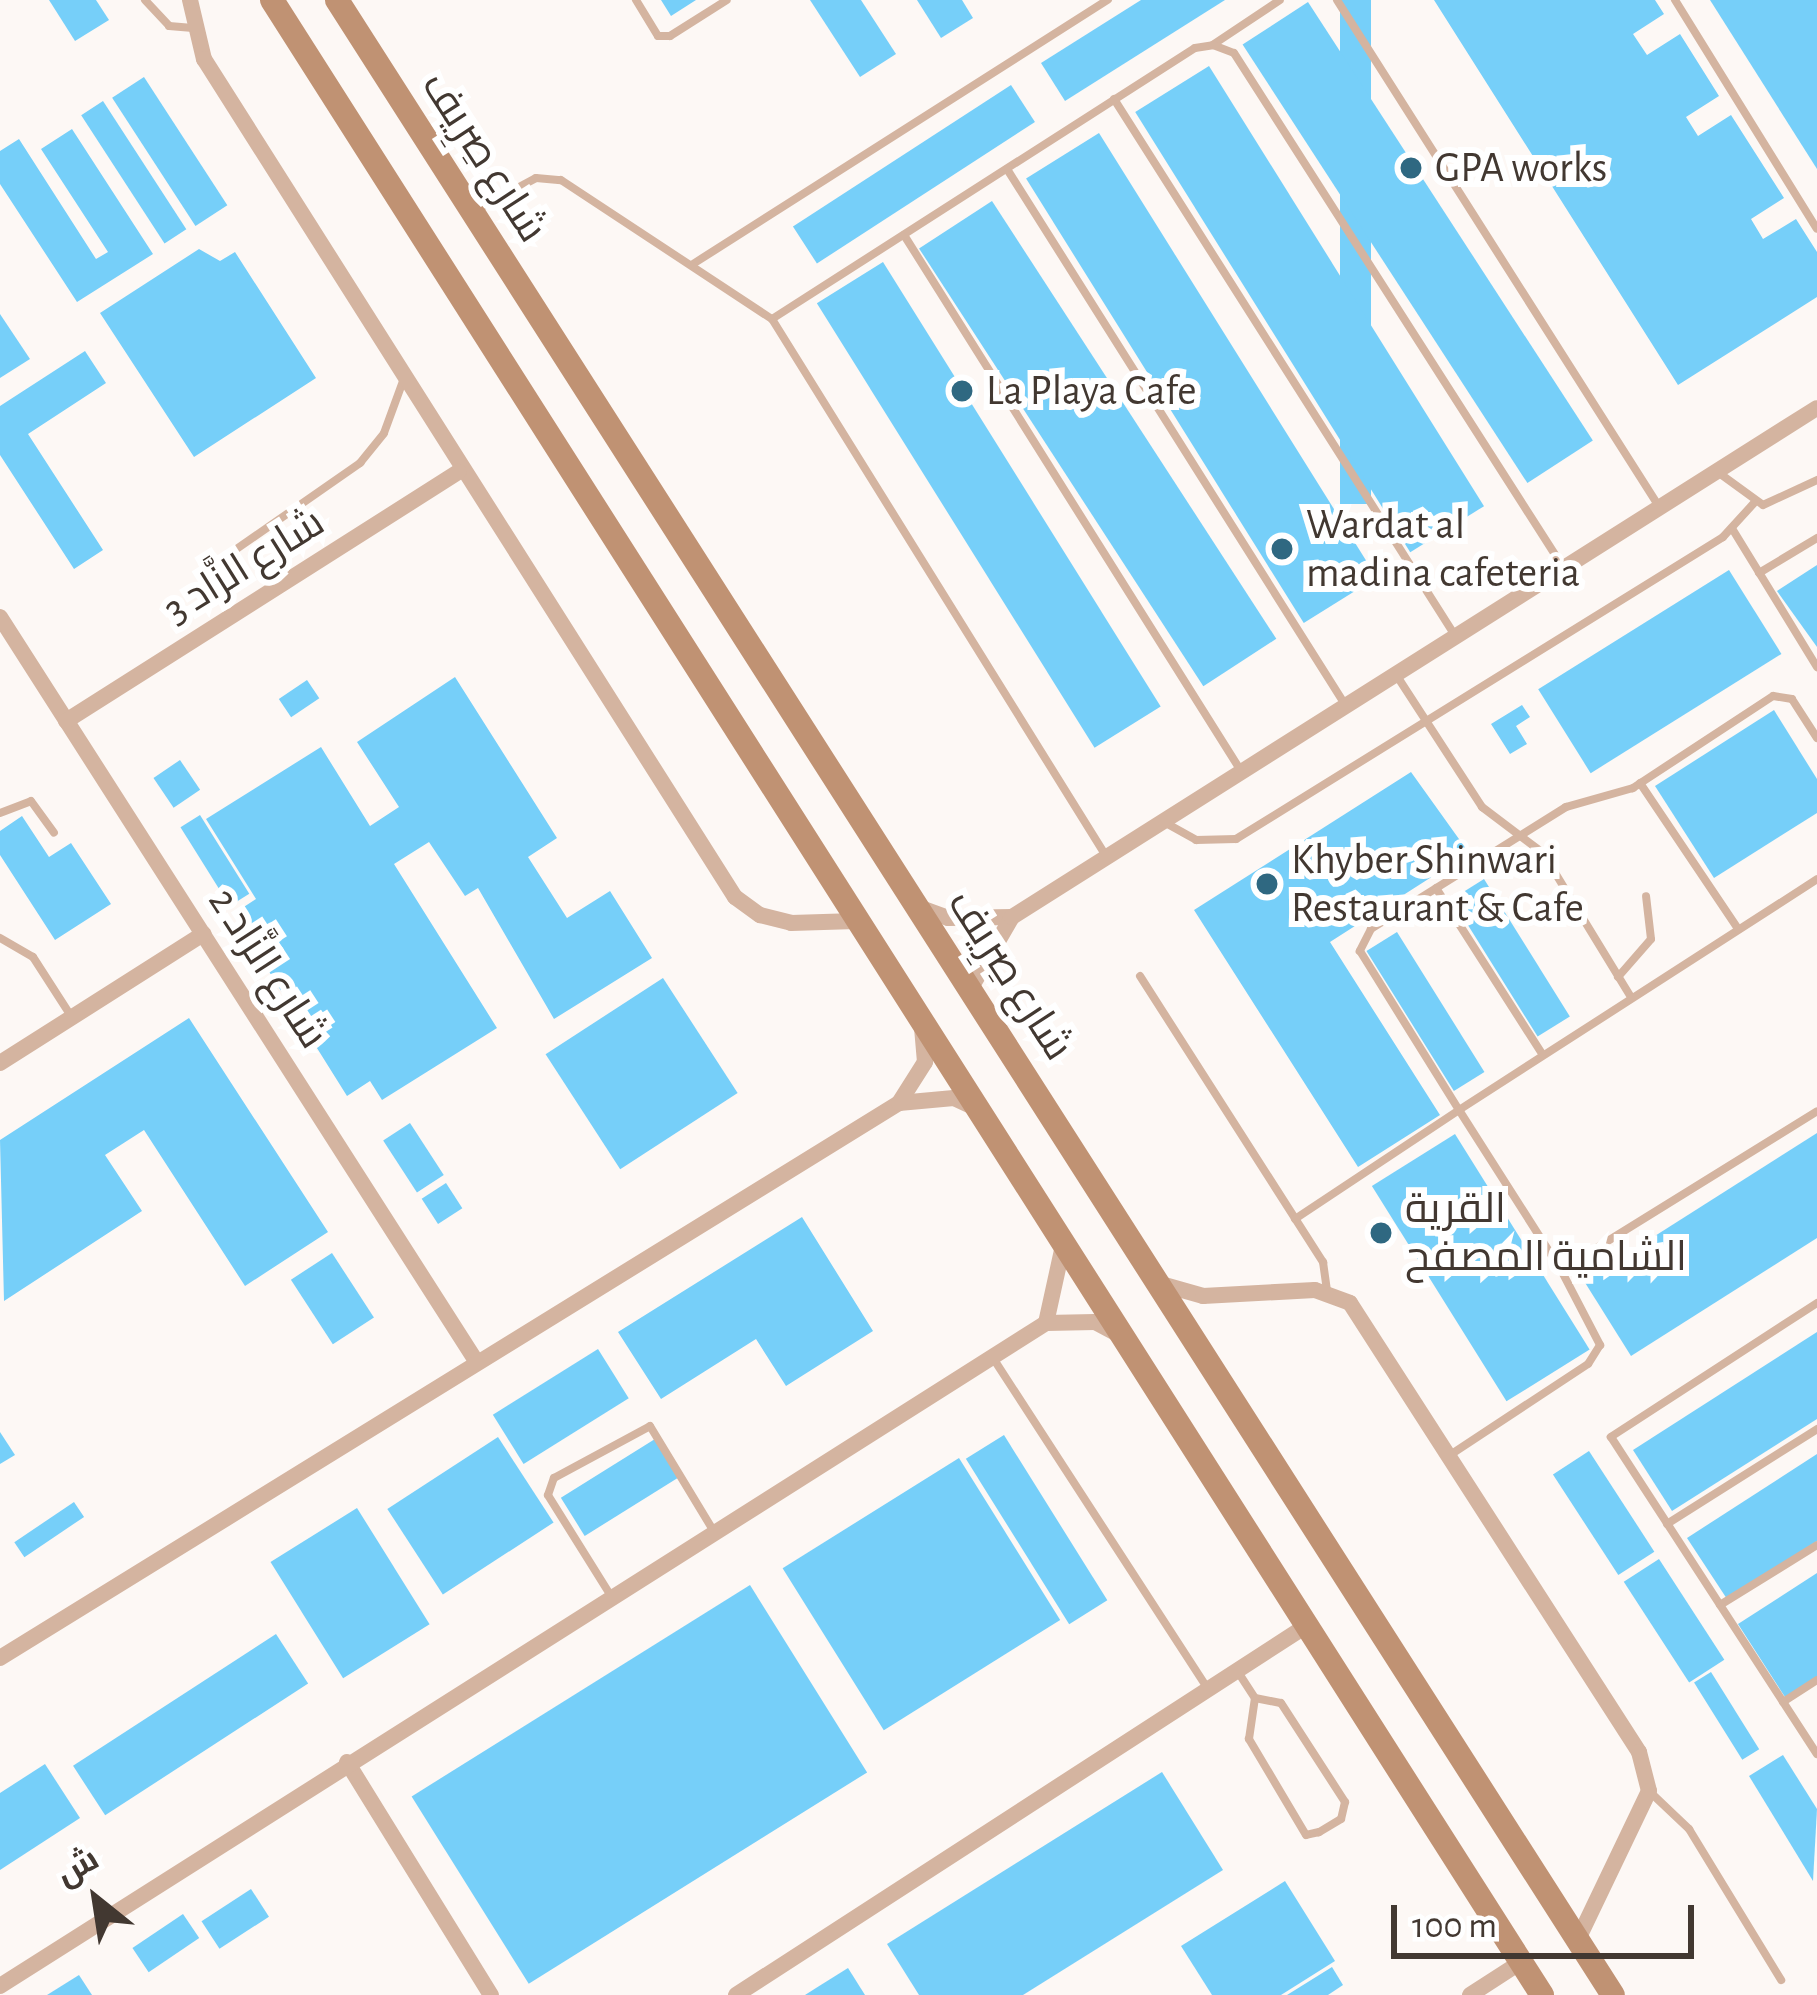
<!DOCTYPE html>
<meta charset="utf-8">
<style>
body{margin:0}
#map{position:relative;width:1817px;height:1995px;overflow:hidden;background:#fdf8f5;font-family:"Alegreya Sans",Cairo,sans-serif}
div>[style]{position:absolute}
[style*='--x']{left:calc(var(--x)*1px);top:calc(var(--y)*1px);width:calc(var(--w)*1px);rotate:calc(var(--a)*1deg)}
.building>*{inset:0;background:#76cff9;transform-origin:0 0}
.service>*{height:8px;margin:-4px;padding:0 4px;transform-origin:4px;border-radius:4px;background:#d4b4a0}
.minor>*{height:16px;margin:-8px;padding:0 8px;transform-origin:8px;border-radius:8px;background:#d4b4a0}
.secondary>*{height:24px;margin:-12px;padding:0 12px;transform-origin:12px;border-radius:12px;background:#c09273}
.dots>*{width:33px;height:33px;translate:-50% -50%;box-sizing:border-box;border:6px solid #fff;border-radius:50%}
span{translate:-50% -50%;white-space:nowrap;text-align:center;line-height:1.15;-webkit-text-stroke:12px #fff;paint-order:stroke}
.street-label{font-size:42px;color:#423831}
.poi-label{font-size:42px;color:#423831}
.left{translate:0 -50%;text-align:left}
.north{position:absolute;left:36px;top:1839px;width:120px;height:120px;-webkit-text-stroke:9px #fff;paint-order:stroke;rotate:330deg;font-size:33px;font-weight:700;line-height:48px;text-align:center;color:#423831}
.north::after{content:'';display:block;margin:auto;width:42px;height:54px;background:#423831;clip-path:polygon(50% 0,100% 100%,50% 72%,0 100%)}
.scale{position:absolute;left:1391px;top:1905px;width:303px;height:54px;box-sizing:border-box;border:6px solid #423831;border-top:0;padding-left:15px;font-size:36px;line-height:42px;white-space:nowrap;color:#423831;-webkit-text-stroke:9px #fff;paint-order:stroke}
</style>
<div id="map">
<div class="building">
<i style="clip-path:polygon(49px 0,96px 0,109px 20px,75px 41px)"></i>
<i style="clip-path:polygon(661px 0,696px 0,671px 16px)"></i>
<i style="clip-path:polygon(810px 0,861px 0,896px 54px,860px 77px)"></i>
<i style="clip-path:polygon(917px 0,962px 0,973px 18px,941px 38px)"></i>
<i style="clip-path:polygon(1141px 0,1225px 0,1065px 101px,1041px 63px)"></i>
<i style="left:1340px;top:0;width:31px;height:504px"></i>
<i style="clip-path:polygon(1434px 0,1655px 0,1664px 14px,1633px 34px,1647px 55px,1680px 34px,1719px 96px,1686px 117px,1698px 136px,1731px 115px,1784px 198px,1751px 219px,1763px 239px,1796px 219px,1817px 252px,1817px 297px,1678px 385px)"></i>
<i style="clip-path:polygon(1710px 0,1817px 0,1817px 169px)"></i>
<i style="left:1308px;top:2px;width:523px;height:78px;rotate:57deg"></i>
<i style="left:1209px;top:66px;width:519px;height:87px;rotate:58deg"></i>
<i style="left:144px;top:77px;width:153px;height:38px;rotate:57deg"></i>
<i style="left:1011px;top:85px;width:44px;height:260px;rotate:57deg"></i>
<i style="left:103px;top:101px;width:153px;height:26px;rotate:57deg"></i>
<i style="clip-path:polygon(72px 129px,153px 254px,77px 302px,0 184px,0 151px,19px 139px,96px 259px,108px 252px,41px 149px)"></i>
<i style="left:1099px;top:133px;width:524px;height:86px;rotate:58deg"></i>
<i style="left:992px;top:201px;width:522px;height:87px;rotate:57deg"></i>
<i style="clip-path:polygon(199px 249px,220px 261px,235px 252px,316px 378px,194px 457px,100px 313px)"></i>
<i style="left:883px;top:262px;width:524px;height:78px;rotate:58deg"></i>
<i style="clip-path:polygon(0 314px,30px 359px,0 378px)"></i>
<i style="clip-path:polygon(85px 351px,106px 383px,28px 434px,103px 550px,74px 569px,0 455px,0 406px)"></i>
<i style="clip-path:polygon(1817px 565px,1817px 647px,1777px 591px)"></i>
<i style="left:1729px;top:570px;width:99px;height:225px;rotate:58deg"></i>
<i style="clip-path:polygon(455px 677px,557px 838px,528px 857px,567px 918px,610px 891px,652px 958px,554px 1019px,478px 888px,465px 896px,429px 842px,394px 864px,497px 1028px,382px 1100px,370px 1081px,347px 1096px,233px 914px,256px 899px,206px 819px,321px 747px,370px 826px,399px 807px,357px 742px)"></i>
<i style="left:307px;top:680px;width:22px;height:34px;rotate:56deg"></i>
<i style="clip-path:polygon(1522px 705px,1530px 717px,1516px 726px,1527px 744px,1510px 754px,1491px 724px)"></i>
<i style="clip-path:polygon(1774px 710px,1817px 779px,1817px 813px,1714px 878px,1655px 786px)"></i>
<i style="left:180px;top:760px;width:36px;height:32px;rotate:56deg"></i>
<i style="clip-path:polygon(1411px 772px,1469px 853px,1330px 942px,1440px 1115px,1358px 1167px,1194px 910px)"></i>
<i style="left:200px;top:815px;width:93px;height:23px;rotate:58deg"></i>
<i style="clip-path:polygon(22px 816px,49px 857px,71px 843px,111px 904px,55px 940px,0 855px,0 831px)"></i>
<i style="left:1484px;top:879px;width:162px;height:38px;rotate:58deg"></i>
<i style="left:1397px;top:932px;width:165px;height:36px;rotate:58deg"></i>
<i style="left:663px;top:978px;width:137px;height:140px;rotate:57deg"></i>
<i style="clip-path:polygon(189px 1018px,328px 1232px,245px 1286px,144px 1130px,105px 1155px,142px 1211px,4px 1301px,0 1140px)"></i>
<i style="left:410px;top:1123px;width:62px;height:32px;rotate:57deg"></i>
<i style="clip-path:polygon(1817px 1133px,1817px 1238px,1631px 1356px,1584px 1281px)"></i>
<i style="left:1455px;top:1134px;width:254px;height:98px;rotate:58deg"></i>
<i style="left:446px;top:1183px;width:30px;height:29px;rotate:57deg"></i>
<i style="clip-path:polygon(802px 1217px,873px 1331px,786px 1386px,756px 1339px,661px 1399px,618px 1332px)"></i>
<i style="left:332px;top:1253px;width:77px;height:49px;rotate:57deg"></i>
<i style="clip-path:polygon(1817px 1332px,1817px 1419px,1672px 1511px,1633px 1450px)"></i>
<i style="left:598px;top:1349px;width:58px;height:124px;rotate:58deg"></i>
<i style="clip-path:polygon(0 1432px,15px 1455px,0 1464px)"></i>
<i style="left:1004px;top:1435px;width:195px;height:45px;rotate:58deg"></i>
<i style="left:498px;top:1437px;width:102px;height:132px;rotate:57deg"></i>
<i style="left:655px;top:1439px;width:45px;height:111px;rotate:58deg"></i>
<i style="left:1589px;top:1451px;width:120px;height:43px;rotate:57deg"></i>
<i style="clip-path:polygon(1817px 1454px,1817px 1541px,1727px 1599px,1687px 1538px)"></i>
<i style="left:959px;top:1458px;width:191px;height:208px;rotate:58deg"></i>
<i style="left:74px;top:1502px;width:18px;height:72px;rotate:56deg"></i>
<i style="left:357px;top:1508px;width:137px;height:102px;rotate:58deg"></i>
<i style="left:1659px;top:1559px;width:120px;height:42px;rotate:57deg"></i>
<i style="clip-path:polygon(1817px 1573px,1817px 1677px,1785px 1697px,1738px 1624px)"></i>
<i style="left:750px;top:1585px;width:221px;height:399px;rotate:58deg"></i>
<i style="left:276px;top:1634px;width:59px;height:242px;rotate:57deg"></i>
<i style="left:1711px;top:1672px;width:91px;height:20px;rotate:58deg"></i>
<i style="clip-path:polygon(1783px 1755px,1817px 1809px,1813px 1881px,1749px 1776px)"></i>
<i style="clip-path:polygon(45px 1764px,80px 1818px,0 1870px,0 1793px)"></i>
<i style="clip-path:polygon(1162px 1772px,1223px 1870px,1023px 1995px,919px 1995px,887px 1944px)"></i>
<i style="clip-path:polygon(1285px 1881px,1335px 1961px,1281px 1995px,1212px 1995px,1181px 1946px)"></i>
<i style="left:251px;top:1889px;width:33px;height:59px;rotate:57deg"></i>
<i style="left:183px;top:1914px;width:29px;height:61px;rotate:56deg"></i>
<i style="clip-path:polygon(1332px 1967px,1343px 1985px,1328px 1995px,1287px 1995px)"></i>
<i style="clip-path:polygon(848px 1968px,865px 1995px,805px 1995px,816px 1988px)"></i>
<i style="clip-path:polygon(79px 1975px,92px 1995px,47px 1995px)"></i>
</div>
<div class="service">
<i style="--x:145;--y:0;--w:35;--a:47"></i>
<i style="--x:169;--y:26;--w:24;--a:5"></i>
<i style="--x:636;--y:0;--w:42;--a:58.6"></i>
<i style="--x:658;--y:36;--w:12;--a:0"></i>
<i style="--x:670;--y:36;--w:67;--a:-32.3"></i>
<i style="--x:1337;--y:0;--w:598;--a:57.56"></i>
<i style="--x:1675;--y:0;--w:269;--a:58.2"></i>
<i style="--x:1214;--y:44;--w:79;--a:-33.7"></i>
<i style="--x:1114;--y:99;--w:634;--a:57.56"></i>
<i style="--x:1007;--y:169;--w:631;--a:57.74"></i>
<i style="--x:474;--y:211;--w:70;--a:-28"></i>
<i style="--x:536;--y:178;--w:25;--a:5"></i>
<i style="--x:561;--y:180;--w:253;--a:33.4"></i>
<i style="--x:772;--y:319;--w:632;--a:58.12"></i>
<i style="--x:904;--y:235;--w:633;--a:57.84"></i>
<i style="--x:693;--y:264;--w:492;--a:-32.5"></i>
<i style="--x:772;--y:319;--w:502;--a:-32.65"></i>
<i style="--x:1195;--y:48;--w:18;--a:-9"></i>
<i style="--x:1213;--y:45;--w:22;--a:21"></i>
<i style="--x:1234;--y:53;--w:610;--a:57.38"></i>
<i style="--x:1719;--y:473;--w:54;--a:36"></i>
<i style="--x:1763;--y:505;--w:60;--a:-24.8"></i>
<i style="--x:1733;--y:530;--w:161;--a:58.5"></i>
<i style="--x:225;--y:557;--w:165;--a:-34.8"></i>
<i style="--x:360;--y:463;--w:38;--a:-51"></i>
<i style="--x:384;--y:433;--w:55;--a:-69.9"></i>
<i style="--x:1759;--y:573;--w:68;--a:-31.1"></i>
<i style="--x:1395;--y:673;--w:160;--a:57"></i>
<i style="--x:1482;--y:807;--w:76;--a:37"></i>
<i style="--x:1543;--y:853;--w:169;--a:58.6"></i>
<i style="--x:1817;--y:738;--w:46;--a:-122.7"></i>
<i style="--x:1792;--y:699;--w:19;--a:-171"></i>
<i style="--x:1773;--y:696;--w:168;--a:146.7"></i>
<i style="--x:1633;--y:788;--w:70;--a:164.2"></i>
<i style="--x:1566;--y:807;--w:230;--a:148"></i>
<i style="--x:1371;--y:929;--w:25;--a:117"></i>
<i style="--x:1360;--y:951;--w:187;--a:58.1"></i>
<i style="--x:1459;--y:1110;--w:426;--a:-32.8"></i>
<i style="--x:1640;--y:783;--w:176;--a:56.1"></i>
<i style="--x:0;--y:813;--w:33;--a:-21"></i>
<i style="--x:31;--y:801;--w:39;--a:54"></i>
<i style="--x:1164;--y:822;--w:37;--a:29"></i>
<i style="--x:1196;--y:840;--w:40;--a:-1.4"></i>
<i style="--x:1236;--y:839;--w:573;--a:-31.8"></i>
<i style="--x:1723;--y:537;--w:46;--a:-47.6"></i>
<i style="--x:1436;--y:888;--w:197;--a:57.4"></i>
<i style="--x:0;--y:938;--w:38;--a:30"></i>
<i style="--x:33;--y:957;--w:70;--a:57.2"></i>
<i style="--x:1140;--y:976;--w:340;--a:57.4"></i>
<i style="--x:1323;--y:1262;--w:29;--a:82"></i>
<i style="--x:1618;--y:977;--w:50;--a:-49"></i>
<i style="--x:1651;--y:939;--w:43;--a:-96.6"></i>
<i style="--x:1295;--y:1219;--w:197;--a:-33.6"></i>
<i style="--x:1459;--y:1110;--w:190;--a:57.5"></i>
<i style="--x:1561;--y:1270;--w:85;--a:62.5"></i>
<i style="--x:1600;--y:1345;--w:22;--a:122"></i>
<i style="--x:1588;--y:1364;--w:165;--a:146.6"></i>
<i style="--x:1561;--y:1270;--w:301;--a:-31.8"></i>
<i style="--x:1817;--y:1303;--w:246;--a:147"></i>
<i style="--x:1611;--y:1437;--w:378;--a:57"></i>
<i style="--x:993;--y:1358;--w:393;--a:57"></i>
<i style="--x:1667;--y:1524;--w:178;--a:-32.3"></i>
<i style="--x:611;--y:1596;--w:119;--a:-122"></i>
<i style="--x:548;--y:1495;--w:18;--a:-71"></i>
<i style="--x:554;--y:1478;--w:109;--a:-28.4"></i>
<i style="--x:650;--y:1426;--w:122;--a:58.8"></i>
<i style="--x:1720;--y:1605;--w:114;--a:-31.7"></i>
<i style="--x:1238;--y:1672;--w:31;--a:57"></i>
<i style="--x:1255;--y:1698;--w:26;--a:11"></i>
<i style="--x:1281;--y:1703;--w:118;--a:57.1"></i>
<i style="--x:1345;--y:1802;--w:17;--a:103"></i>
<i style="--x:1341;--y:1819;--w:26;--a:149"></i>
<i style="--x:1319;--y:1832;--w:13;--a:167"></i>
<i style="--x:1306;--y:1835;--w:112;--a:-120.7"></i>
<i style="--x:1249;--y:1739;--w:41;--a:-81.7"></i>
<i style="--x:1783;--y:1702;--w:40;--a:-32.9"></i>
<i style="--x:1650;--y:1792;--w:54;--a:43.5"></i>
<i style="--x:1689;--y:1829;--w:177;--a:58.6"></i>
</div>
<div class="minor">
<i style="--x:190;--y:0;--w:61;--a:76.7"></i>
<i style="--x:204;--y:59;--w:992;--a:57.64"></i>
<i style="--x:735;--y:897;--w:31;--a:36"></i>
<i style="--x:760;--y:915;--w:32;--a:14"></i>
<i style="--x:791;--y:923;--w:65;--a:-1.8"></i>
<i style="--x:0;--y:617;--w:880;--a:57.39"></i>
<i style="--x:66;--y:721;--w:465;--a:-32.4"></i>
<i style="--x:921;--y:908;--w:29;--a:20"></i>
<i style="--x:948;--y:918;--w:64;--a:-0.9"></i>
<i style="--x:972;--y:986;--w:80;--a:-59.9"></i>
<i style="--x:1012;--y:917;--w:952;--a:-32.31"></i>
<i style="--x:0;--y:1063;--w:241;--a:-32.4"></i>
<i style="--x:899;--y:1103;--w:55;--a:-5.2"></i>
<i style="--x:954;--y:1098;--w:23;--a:25"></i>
<i style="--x:1161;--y:1284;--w:44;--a:15.9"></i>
<i style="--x:1203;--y:1296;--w:112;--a:-3.1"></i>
<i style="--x:1315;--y:1290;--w:37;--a:20"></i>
<i style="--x:1350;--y:1303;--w:534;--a:57.23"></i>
<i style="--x:1639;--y:1752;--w:40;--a:75.6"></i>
<i style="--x:1649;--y:1791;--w:166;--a:115.6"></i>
<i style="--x:1046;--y:1323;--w:79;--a:-77.6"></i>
<i style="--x:0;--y:1658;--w:1057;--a:-31.69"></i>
<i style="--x:899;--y:1103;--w:49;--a:-57.6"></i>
<i style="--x:925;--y:1062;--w:34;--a:-95"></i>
<i style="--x:347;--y:1762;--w:274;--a:58.3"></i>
<i style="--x:0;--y:1986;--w:1238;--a:-32.37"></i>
<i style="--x:1046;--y:1323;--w:49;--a:-1.2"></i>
<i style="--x:1095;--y:1322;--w:26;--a:28"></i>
<i style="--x:736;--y:1995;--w:679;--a:-32.92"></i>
<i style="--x:1470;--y:1995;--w:61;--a:-32.9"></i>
</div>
<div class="secondary">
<i style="--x:272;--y:0;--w:2365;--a:57.52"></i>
<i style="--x:337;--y:0;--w:2368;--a:57.4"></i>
</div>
<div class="dots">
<i style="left:1411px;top:168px;background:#2f6881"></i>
<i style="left:962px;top:391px;background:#2f6881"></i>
<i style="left:1282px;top:549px;background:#2f6881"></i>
<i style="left:1267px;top:884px;background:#2f6881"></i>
<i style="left:1381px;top:1233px;background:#2f6881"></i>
</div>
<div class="street-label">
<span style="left:484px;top:157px;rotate:57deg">شارع صِرِيف</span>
<span style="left:244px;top:566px;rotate:-32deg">شارع الزَّاد 3</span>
<span style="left:268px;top:968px;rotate:57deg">شارع الزَّاد 2</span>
<span style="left:1010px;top:975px;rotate:57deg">شارع صِرِيف</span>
</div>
<div class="poi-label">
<span class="left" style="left:1435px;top:168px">GPA works</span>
<span class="left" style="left:986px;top:391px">La Playa Cafe</span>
<span class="left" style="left:1306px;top:549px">Wardat al<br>madina cafeteria</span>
<span class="left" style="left:1291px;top:884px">Khyber Shinwari<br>Restaurant &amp; Cafe</span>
<span class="left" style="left:1405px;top:1233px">القرية<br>الشامية المصفح</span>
</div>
<div class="north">ش</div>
<div class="scale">100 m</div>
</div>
